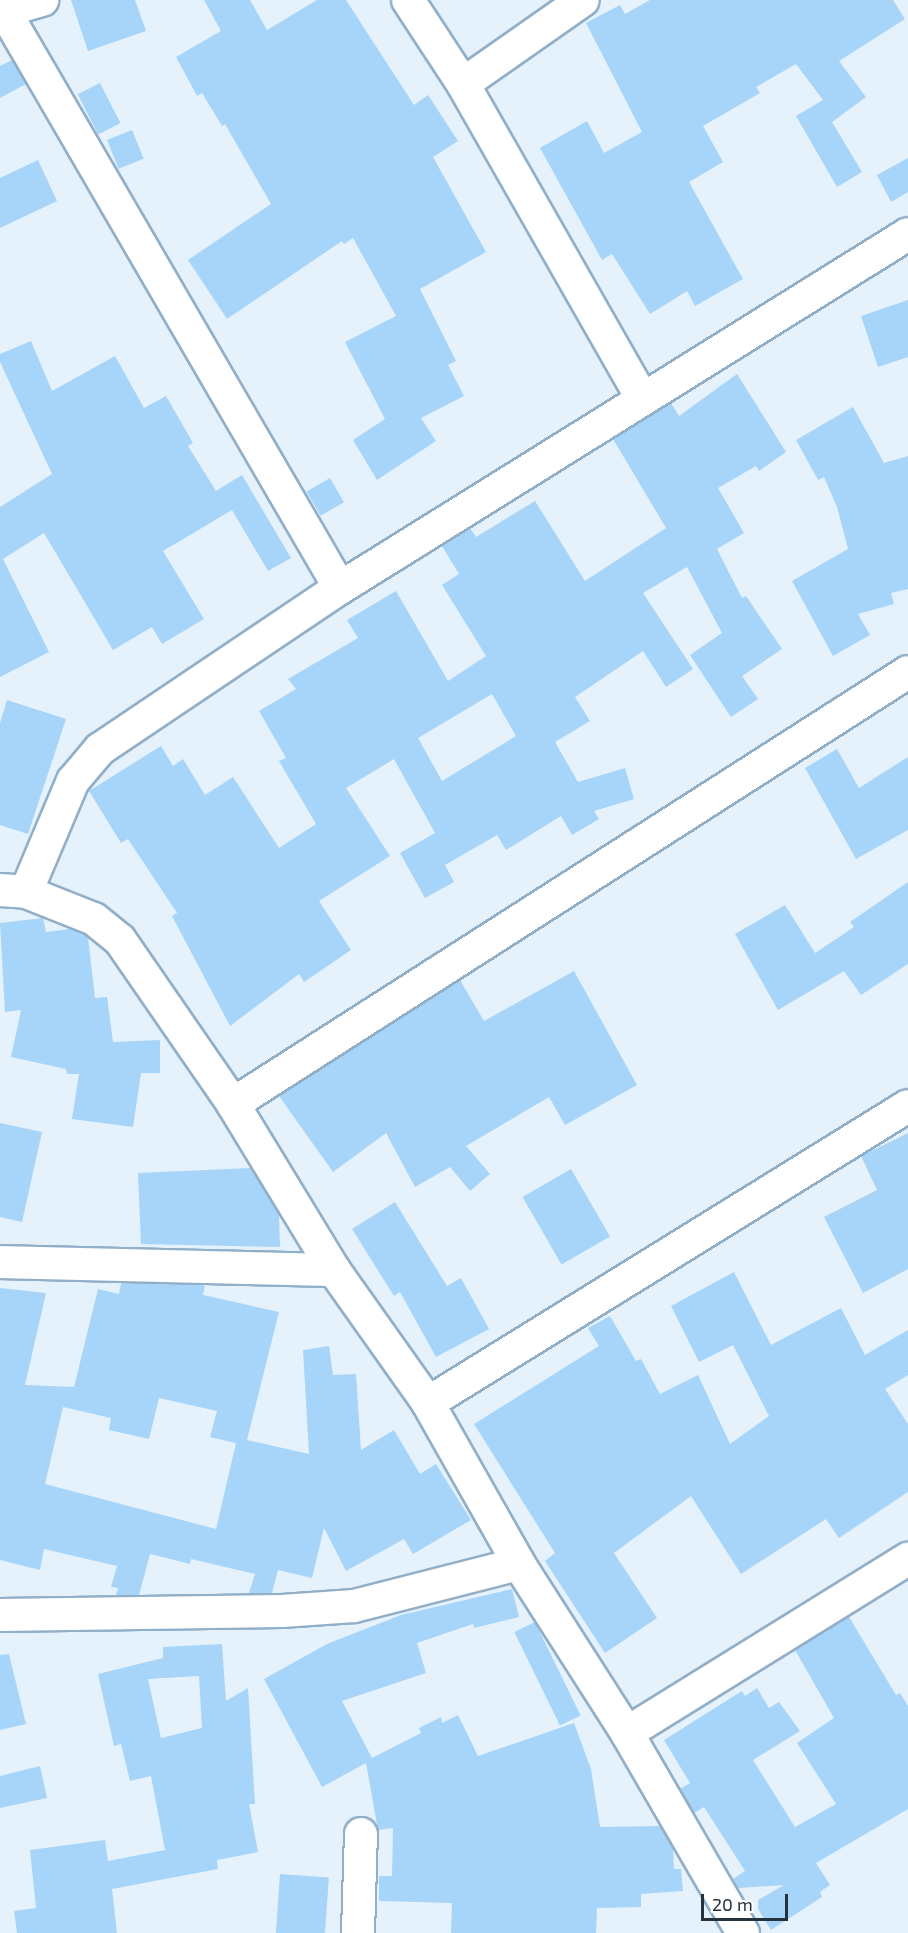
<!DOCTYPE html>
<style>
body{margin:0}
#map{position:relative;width:908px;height:1933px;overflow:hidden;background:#e5f2fc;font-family:"Exo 2",sans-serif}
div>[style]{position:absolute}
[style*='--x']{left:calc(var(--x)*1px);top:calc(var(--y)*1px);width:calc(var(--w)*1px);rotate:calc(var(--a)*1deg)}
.building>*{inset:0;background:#a7d4f9;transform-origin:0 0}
.roads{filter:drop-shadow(2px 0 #92afc8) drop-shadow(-2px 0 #92afc8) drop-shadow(0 2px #92afc8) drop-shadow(0 -2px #92afc8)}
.minor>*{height:32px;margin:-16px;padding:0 16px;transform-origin:16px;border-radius:16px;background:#fff}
span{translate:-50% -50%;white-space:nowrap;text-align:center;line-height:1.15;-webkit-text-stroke:5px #fdfdfd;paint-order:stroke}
.scale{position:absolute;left:701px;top:1894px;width:87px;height:27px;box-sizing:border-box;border:3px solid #25313b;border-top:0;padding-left:8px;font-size:18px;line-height:21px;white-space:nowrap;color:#25313b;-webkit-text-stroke:4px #fdfdfd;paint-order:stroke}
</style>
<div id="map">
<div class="building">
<i style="clip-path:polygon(71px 0,135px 0,146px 31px,88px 51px)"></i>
<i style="clip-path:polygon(204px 0,250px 0,267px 30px,317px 0,346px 0,414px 105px,428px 95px,458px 141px,433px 157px,486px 252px,420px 289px,456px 361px,448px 365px,464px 396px,421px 418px,436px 441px,377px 480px,353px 440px,385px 419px,345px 342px,396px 316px,353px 238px,344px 244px,342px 241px,227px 319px,188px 260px,271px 204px,225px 124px,222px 126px,202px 93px,197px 96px,176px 57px,221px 31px)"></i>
<i style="clip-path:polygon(650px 0,893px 0,905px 19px,839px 61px,866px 97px,832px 122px,862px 172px,837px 187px,796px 116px,823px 100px,796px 64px,756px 87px,760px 93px,703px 126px,723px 162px,689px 182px,743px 279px,695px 306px,687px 291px,650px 314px,612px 254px,602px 260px,540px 148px,587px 121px,604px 153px,642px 132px,586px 23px,620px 5px,625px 14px)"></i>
<i style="clip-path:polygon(12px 60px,26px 84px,0 98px,0 66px)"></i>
<i style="left:100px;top:83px;width:45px;height:25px;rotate:63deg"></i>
<i style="left:132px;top:130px;width:31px;height:27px;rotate:68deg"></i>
<i style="clip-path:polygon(908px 158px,908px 192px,891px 202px,877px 175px)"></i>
<i style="clip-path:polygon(38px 160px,57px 201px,0 228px,0 178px)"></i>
<i style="clip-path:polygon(908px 300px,908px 357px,878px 367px,861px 316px)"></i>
<i style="clip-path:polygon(31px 341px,52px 391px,115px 356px,144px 408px,166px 396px,193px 443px,188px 446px,216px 491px,242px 475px,291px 558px,268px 571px,232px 510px,163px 551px,204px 619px,162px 644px,152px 627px,113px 650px,44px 533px,3px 559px,49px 652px,0 677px,0 507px,52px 474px,0 362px,0 354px)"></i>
<i style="clip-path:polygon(evenodd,737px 374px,786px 452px,759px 471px,756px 466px,718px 488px,744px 533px,717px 549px,742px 598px,746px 596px,782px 649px,742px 676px,758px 699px,731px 717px,690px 655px,722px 633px,687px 567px,643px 593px,693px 669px,666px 687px,643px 651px,575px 697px,590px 721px,555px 742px,578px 782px,625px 768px,634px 799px,594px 811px,599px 819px,572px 835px,561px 816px,506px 850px,497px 835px,445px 865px,454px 882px,425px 898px,400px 853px,435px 833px,394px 759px,346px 788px,390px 856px,319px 901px,351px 950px,304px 982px,299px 974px,230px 1026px,172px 916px,177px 913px,128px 839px,121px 843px,89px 791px,161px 746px,173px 766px,183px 759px,205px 795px,233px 777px,279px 848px,316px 824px,279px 761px,286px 758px,259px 711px,296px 689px,288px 679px,358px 638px,347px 620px,396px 591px,448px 681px,486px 656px,442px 585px,459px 574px,442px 546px,470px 528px,476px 537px,535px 501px,585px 581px,666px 528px,613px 439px,671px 403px,679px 416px,737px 374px,492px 694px,516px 736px,442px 781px,418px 738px,492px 694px)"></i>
<i style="clip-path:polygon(853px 407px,884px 463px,908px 456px,908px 589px,891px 593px,894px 604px,858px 614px,870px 635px,833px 656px,792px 581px,848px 549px,837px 507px,824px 477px,818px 480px,796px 440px)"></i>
<i style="left:330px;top:478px;width:28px;height:27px;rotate:60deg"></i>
<i style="clip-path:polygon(7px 700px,66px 719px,28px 834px,0 825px,0 723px)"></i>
<i style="clip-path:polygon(837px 749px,859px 788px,908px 757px,908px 830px,856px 859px,805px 768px)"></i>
<i style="clip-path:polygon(908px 882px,908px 964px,861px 995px,844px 971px,778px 1010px,735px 934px,785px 905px,815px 953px,854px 927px,850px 922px)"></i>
<i style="clip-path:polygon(43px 918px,46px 932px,70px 929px,88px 937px,95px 998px,107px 997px,113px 1042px,160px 1040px,160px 1073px,141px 1073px,133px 1127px,72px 1119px,79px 1074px,67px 1074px,66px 1069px,11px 1057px,21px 1010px,5px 1012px,0 923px)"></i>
<i style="clip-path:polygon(574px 971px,637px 1085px,565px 1125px,549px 1097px,466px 1146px,490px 1174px,470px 1191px,450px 1167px,415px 1187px,386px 1133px,333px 1172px,279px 1096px,460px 980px,484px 1021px)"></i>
<i style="clip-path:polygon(0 1123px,42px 1132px,22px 1222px,0 1217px)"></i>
<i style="clip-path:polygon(908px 1133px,908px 1269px,863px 1293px,824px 1217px,877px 1190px,861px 1156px)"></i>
<i style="clip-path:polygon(251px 1168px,279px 1215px,280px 1247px,141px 1244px,138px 1173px)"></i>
<i style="left:571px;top:1169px;width:78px;height:56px;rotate:60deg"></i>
<i style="clip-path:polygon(395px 1202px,447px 1286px,461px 1278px,489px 1329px,436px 1357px,400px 1292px,394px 1296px,352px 1229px)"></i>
<i style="clip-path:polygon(734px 1272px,771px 1345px,841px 1308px,865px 1355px,908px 1330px,908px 1375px,885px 1389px,908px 1424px,908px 1492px,839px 1538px,826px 1519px,741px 1574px,691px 1496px,614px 1553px,657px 1618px,605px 1653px,545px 1561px,555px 1553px,474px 1424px,599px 1346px,588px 1328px,610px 1316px,636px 1361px,641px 1359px,660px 1394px,698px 1375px,730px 1444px,769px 1416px,733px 1345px,699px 1362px,671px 1306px)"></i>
<i style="clip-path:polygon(evenodd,121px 1283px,202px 1285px,205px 1286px,203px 1295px,279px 1312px,247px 1440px,309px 1454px,303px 1350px,329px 1346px,333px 1375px,356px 1374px,361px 1450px,394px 1430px,420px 1474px,436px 1464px,471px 1520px,413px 1554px,404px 1539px,346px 1571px,324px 1528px,312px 1578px,278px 1570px,272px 1593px,249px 1593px,255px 1574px,191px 1559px,190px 1564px,150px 1554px,139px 1595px,116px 1595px,118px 1588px,111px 1587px,117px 1566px,44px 1549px,40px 1570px,0 1560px,0 1288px,46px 1293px,25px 1385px,74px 1387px,98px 1289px,119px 1294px,121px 1283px,159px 1398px,217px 1411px,210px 1437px,236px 1443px,216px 1529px,45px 1484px,63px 1407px,111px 1418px,109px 1430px,149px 1439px,159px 1398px)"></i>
<i style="clip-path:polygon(512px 1589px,519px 1617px,474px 1628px,473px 1624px,417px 1643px,426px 1673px,342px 1701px,372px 1758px,421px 1733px,419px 1728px,441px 1717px,442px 1723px,458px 1715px,478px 1756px,574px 1723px,591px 1769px,600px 1827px,660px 1826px,673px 1847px,674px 1869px,681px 1869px,683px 1891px,641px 1894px,641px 1907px,597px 1908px,596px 1933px,451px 1933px,452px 1903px,379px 1901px,379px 1876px,392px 1876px,393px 1828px,378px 1830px,366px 1763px,322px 1787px,264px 1679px,327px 1644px,401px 1615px)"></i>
<i style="clip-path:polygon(849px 1617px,896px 1695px,900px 1693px,908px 1706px,908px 1809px,816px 1863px,830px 1885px,820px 1892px,822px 1897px,771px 1930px,758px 1909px,758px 1900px,784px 1885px,738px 1888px,733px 1879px,745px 1871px,704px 1807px,694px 1813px,680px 1789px,690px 1783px,664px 1740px,742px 1691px,745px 1696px,757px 1688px,769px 1708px,779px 1702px,800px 1731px,753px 1760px,795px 1827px,836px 1804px,797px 1743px,834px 1718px,795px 1650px)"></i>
<i style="left:535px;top:1622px;width:104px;height:23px;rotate:64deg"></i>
<i style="clip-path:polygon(evenodd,222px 1644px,226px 1701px,248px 1688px,255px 1804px,249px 1804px,258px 1852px,217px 1860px,218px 1869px,112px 1889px,117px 1933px,17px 1933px,14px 1911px,36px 1908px,30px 1850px,105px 1840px,108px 1861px,165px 1850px,151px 1776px,130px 1781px,121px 1744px,114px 1746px,98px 1674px,163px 1658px,163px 1647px,222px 1644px,199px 1676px,202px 1728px,161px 1738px,148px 1679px,199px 1676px)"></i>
<i style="clip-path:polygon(9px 1654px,26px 1724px,0 1730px,0 1655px)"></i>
<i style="clip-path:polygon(40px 1766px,47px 1798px,0 1808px,0 1776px)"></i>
<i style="left:280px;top:1874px;width:49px;height:59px;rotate:4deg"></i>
</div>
<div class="roads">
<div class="minor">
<i style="--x:408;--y:0;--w:100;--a:56.8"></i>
<i style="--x:463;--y:84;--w:363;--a:60.3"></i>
<i style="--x:0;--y:12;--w:44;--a:-15.9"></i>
<i style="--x:5;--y:12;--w:666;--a:59.82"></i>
<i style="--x:463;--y:84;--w:146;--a:-35"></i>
<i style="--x:0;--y:890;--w:26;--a:4"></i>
<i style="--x:26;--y:892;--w:73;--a:21.7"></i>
<i style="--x:94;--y:919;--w:33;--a:39"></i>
<i style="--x:120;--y:940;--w:199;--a:55.4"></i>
<i style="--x:233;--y:1104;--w:194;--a:58.7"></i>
<i style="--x:334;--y:1270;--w:163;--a:54.7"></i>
<i style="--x:428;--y:1403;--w:185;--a:60.5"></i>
<i style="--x:519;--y:1564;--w:201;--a:57.4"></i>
<i style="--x:627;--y:1733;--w:231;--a:59.9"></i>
<i style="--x:26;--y:892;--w:121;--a:-67.1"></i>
<i style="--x:73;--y:781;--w:42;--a:-49.8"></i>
<i style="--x:100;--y:749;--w:289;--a:-33.9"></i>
<i style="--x:340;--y:588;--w:669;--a:-31.93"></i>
<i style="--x:233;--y:1104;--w:801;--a:-32.62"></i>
<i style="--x:0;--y:1262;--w:334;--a:1.4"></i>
<i style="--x:428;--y:1403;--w:564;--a:-31.75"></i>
<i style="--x:0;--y:1615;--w:282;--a:-0.8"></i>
<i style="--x:282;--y:1611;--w:72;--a:-4"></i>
<i style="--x:354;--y:1606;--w:170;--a:-14.3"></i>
<i style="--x:627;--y:1733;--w:331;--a:-31.8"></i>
<i style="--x:358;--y:1933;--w:99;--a:-88.3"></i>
</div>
</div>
<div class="scale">20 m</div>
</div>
